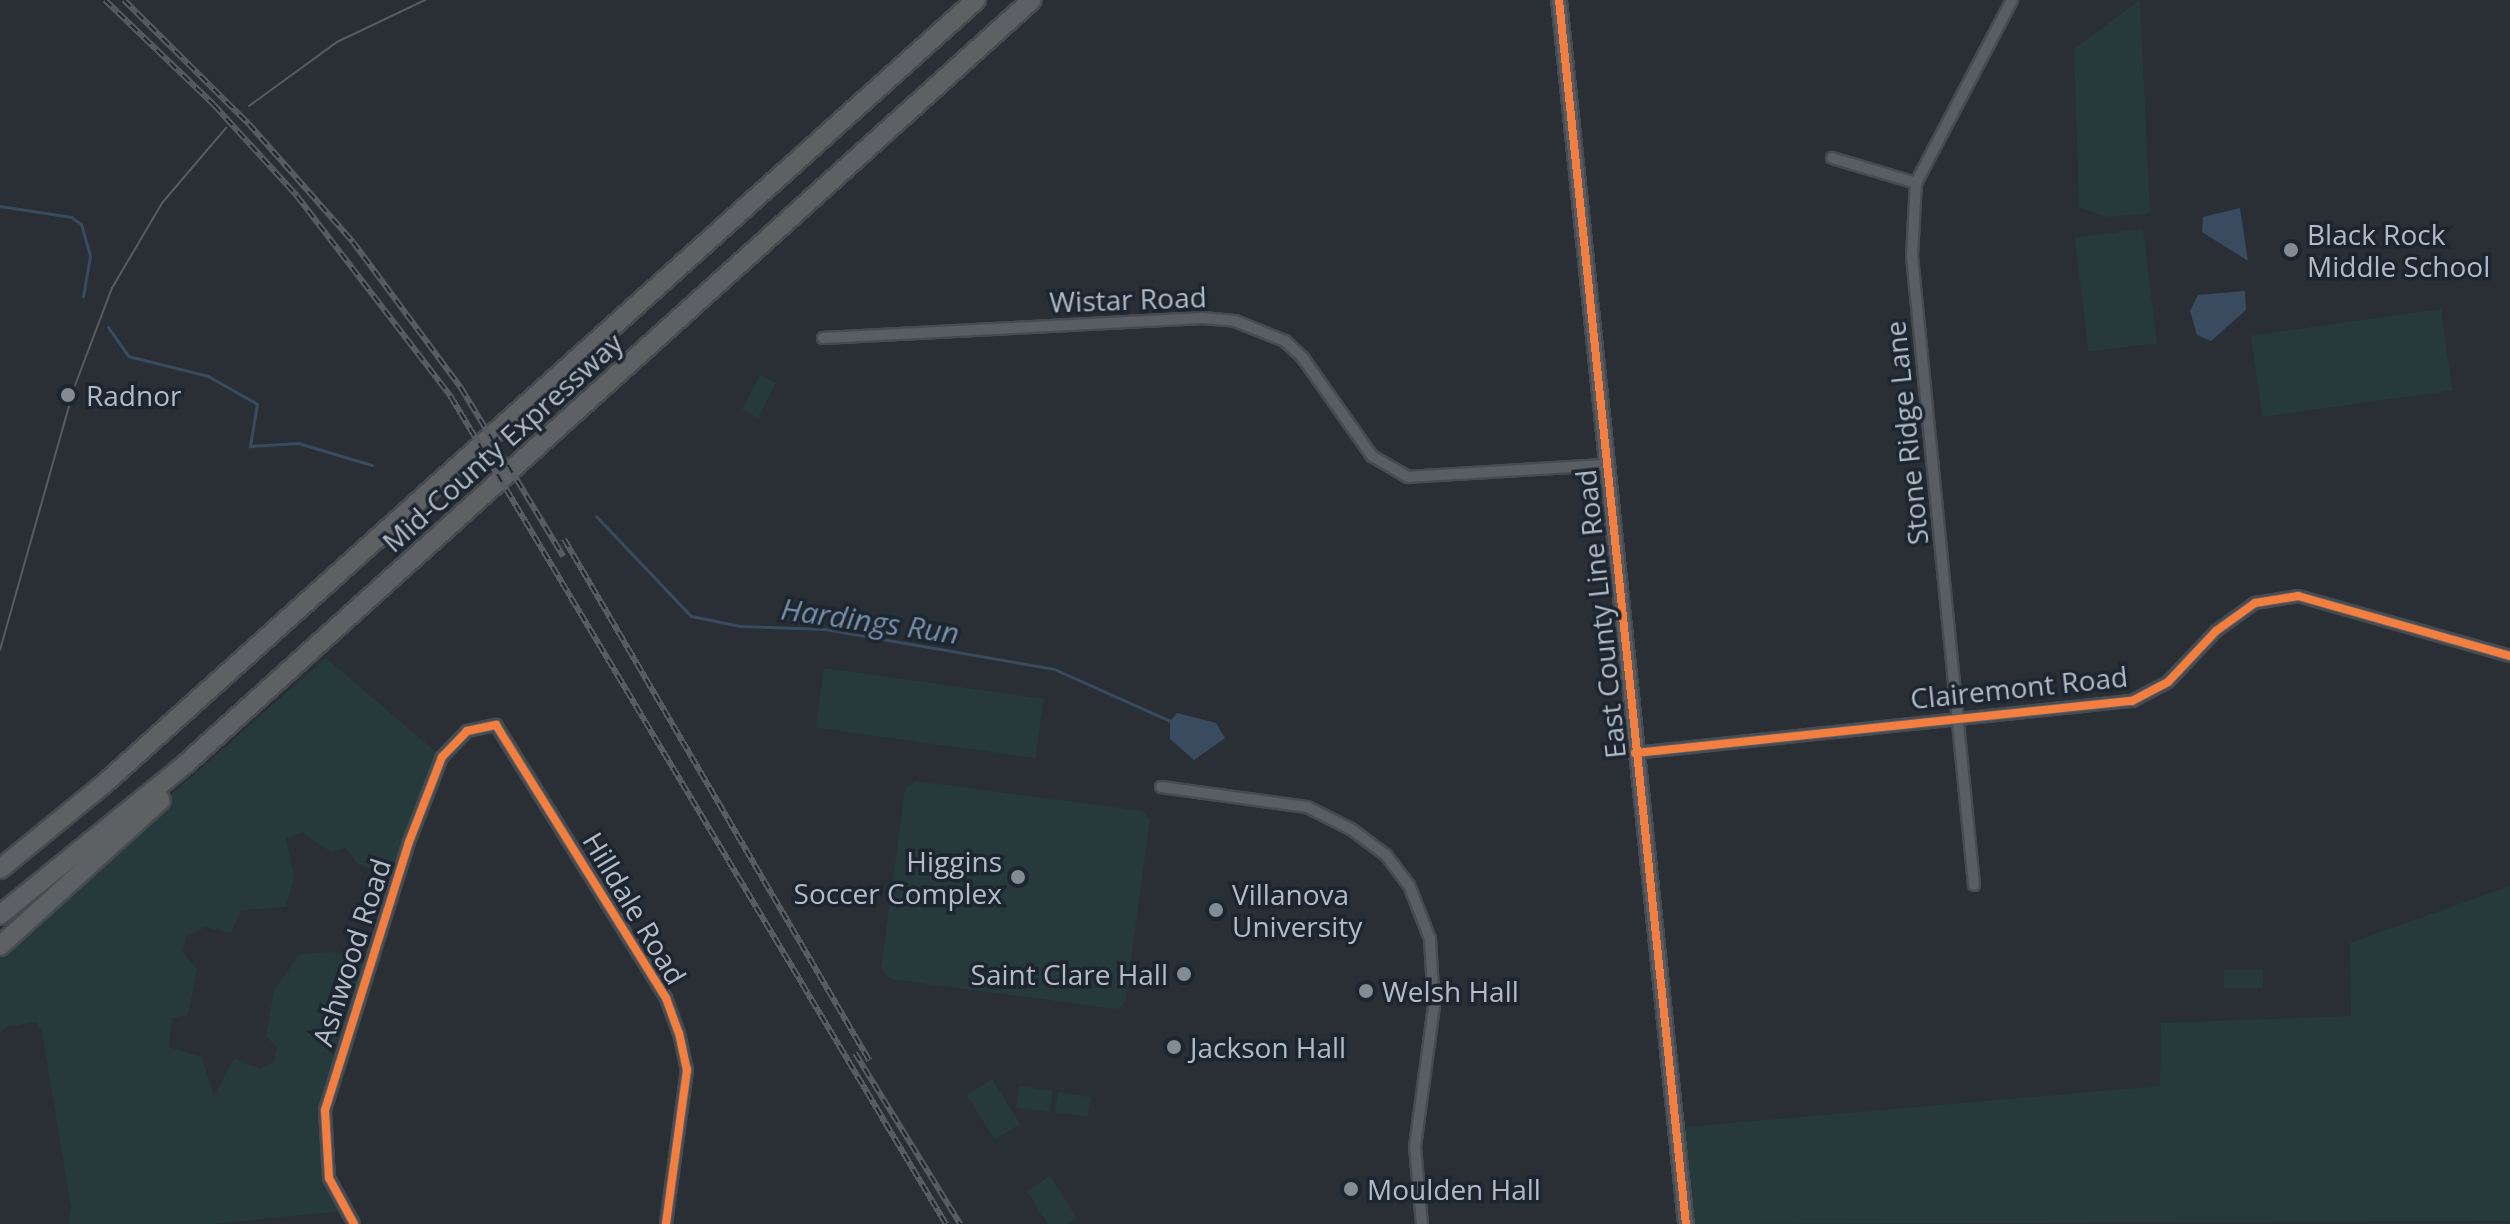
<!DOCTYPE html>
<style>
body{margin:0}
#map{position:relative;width:2510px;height:1224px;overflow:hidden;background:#292f35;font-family:"Open Sans",sans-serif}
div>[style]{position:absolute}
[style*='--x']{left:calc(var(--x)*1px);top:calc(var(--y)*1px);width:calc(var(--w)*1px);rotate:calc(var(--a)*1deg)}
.green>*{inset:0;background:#273a3b;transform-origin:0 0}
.water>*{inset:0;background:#394b5e}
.stream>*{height:3px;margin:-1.5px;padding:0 1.5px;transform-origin:1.5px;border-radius:1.5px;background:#394b5e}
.roads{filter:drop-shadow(2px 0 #474b50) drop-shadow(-2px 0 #474b50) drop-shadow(0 2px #474b50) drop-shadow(0 -2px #474b50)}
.street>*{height:10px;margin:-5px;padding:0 5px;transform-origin:5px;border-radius:5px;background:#595e64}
.secondary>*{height:14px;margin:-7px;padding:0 7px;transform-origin:7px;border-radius:7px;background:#575c62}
.highway>*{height:18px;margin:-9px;padding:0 9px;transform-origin:9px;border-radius:9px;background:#5d6164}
.tram>*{height:2px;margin:-1px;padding:0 1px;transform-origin:1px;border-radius:1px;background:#585c61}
.rail>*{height:6px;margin-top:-3px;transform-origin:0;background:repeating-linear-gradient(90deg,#1d2630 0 9px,#585c61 0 18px);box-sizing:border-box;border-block:2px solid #585c61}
.cycleway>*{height:8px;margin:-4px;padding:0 4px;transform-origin:4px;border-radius:4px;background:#f27e40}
.dots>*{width:22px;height:22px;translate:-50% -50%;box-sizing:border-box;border:4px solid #1d2630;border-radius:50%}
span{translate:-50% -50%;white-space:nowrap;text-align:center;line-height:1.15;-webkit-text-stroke:7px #1d2630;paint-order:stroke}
.poi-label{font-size:28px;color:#b3bcc6}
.left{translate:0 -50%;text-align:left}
.right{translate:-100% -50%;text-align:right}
.street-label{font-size:28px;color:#b3bcc6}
.water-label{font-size:30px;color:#768ea8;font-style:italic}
</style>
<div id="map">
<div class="green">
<i style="clip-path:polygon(2140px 0,2150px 213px,2108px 217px,2079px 207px,2074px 49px)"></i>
<i style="left:2143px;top:229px;width:115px;height:69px;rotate:83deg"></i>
<i style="left:2441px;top:309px;width:82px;height:192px;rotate:82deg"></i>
<i style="left:760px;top:375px;width:18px;height:39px;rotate:27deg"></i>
<i style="clip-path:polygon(326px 658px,442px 757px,396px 880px,357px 863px,346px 848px,331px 852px,302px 832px,286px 839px,294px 876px,286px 907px,241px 910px,231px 933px,205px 927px,186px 937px,183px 952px,197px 969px,188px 1015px,172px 1018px,169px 1047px,202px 1057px,214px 1097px,234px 1058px,260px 1069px,274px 1062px,277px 1047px,266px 1036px,274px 990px,300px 954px,333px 952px,369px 965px,325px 1110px,324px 1150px,344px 1211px,212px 1224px,68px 1224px,71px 1207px,42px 1031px,36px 1022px,7px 1027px,0 1033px,0 946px)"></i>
<i style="left:824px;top:668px;width:222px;height:60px;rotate:8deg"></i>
<i style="clip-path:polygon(916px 781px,1143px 811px,1150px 820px,1125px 1003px,1117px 1009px,890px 979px,881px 968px,905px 789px)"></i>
<i style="clip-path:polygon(2510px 886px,2510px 1221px,1693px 1224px,1684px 1127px,2160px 1086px,2161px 1023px,2351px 1016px,2350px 943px)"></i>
<i style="left:2263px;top:970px;width:18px;height:39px;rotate:90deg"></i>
<i style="left:992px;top:1079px;width:53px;height:30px;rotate:58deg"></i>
<i style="left:1019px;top:1086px;width:34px;height:22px;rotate:8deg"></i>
<i style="left:1058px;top:1092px;width:33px;height:20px;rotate:9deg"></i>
<i style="clip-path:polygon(1050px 1176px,1077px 1218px,1067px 1224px,1048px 1224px,1027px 1191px)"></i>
</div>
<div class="water">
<i style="clip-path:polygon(2240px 208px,2248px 261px,2202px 232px,2203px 217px)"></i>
<i style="clip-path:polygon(2245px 291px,2246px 310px,2211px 341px,2197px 335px,2190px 311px,2198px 295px)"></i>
<i style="clip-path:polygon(1177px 713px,1216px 723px,1225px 738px,1194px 760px,1170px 739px,1170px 721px)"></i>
</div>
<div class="stream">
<i style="--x:0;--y:206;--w:72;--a:8.8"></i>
<i style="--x:71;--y:217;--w:12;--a:35"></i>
<i style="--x:81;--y:224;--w:33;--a:74"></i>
<i style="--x:90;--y:256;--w:41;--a:99.9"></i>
<i style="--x:108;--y:327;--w:35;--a:55"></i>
<i style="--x:128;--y:356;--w:82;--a:14"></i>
<i style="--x:208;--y:376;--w:56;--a:29.7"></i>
<i style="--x:257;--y:404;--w:43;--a:99.5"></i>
<i style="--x:250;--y:446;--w:48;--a:-3.6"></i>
<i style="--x:298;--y:443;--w:77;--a:16.6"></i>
<i style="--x:596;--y:516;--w:138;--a:46.5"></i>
<i style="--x:691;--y:616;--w:50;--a:11.5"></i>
<i style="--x:740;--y:626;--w:85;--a:2"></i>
<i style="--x:825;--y:629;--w:232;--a:9.9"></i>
<i style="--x:1054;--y:669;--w:127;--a:24.1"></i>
</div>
<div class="roads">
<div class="street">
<i style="--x:1832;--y:158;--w:88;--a:16.6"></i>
<i style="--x:823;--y:338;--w:380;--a:-3"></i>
<i style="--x:1202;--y:318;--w:33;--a:5"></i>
<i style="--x:1235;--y:321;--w:54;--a:21.8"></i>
<i style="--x:1285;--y:341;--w:25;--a:43"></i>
<i style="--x:1303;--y:358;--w:120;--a:54.9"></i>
<i style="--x:1372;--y:456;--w:42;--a:30.3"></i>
<i style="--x:1408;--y:477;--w:199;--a:-3.5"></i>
<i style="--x:1635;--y:753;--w:500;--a:-6"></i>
<i style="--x:2132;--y:701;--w:41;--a:-27.8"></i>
<i style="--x:2168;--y:682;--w:70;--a:-46.7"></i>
<i style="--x:2216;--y:631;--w:48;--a:-35.7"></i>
<i style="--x:2255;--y:603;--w:44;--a:-9.2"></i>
<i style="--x:2298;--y:596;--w:220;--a:15.8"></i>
<i style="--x:1161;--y:787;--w:147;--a:7.8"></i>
<i style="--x:1307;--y:807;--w:49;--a:26.6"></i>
<i style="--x:1351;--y:829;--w:44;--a:36.6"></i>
<i style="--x:1386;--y:855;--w:38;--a:53"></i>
<i style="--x:1409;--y:885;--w:58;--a:68.7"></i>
<i style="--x:1430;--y:939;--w:67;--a:86.6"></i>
<i style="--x:1434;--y:1006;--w:142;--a:97.7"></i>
<i style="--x:1415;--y:1147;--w:77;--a:84.8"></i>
<i style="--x:1974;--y:885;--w:632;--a:-95.63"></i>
<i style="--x:1912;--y:256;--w:73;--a:-86.9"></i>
<i style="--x:1916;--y:183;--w:207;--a:-62.3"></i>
<i style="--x:354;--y:1224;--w:52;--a:-118.5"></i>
<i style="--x:329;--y:1178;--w:68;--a:-93.4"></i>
<i style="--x:325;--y:1110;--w:281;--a:-72.6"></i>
<i style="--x:409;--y:842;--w:91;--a:-68.8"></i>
<i style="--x:442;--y:757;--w:36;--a:-46"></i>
<i style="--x:467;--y:731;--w:30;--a:-12"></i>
<i style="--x:496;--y:725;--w:322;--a:58.1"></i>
<i style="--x:666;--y:998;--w:37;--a:70"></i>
<i style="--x:679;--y:1033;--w:38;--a:78"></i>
<i style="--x:687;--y:1070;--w:155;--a:97.8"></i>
</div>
<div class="secondary">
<i style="--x:1559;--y:0;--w:1231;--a:84.08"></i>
</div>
<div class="highway">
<i style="--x:0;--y:869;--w:134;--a:-39.3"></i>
<i style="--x:104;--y:784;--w:1173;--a:-41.96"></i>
<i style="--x:0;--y:915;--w:233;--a:-39.1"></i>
<i style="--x:181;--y:768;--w:1146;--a:-42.07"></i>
<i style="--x:0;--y:946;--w:217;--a:-42.2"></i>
</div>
</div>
<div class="tram">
<i style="--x:249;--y:106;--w:109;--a:-36"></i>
<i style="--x:337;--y:42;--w:98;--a:-25.5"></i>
<i style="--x:0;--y:650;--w:272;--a:-74.2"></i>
<i style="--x:74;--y:388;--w:107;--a:-69.2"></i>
<i style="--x:112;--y:288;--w:99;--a:-59.5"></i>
<i style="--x:162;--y:203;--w:99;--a:-49.5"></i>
</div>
<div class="rail">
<i style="--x:105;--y:0;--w:151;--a:43.9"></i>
<i style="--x:214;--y:105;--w:123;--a:47.6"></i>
<i style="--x:297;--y:196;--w:253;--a:52.5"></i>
<i style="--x:451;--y:397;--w:964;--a:59.1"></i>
<i style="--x:124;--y:0;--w:176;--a:44.8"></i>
<i style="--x:249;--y:124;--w:157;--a:48.6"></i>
<i style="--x:353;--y:242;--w:182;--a:53.5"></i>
<i style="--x:461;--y:388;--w:197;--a:58.7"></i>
<i style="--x:564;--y:539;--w:604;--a:59.65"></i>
<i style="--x:855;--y:1053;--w:201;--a:58.4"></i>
</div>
<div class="cycleway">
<i style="--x:1559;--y:0;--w:1231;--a:84.08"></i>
<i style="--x:1635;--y:753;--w:500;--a:-6"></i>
<i style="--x:2132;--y:701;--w:41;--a:-27.8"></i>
<i style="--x:2168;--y:682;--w:70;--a:-46.7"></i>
<i style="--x:2216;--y:631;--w:48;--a:-35.7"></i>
<i style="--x:2255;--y:603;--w:44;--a:-9.2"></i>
<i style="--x:2298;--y:596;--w:220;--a:15.8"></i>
<i style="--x:354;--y:1224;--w:52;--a:-118.5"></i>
<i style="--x:329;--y:1178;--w:68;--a:-93.4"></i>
<i style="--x:325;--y:1110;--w:281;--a:-72.6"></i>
<i style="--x:409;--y:842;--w:91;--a:-68.8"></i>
<i style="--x:442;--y:757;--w:36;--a:-46"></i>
<i style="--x:467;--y:731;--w:30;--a:-12"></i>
<i style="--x:496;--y:725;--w:322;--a:58.1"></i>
<i style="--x:666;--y:998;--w:37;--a:70"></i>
<i style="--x:679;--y:1033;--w:38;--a:78"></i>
<i style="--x:687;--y:1070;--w:155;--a:97.8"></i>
</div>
<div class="dots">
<i style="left:2291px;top:250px;background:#838b93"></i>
<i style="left:68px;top:395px;background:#838b93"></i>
<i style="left:1018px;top:877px;background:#838b93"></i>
<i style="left:1216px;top:910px;background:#838b93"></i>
<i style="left:1184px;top:974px;background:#838b93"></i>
<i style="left:1366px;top:991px;background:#838b93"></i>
<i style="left:1174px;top:1047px;background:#838b93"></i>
<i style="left:1351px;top:1189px;background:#838b93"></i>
</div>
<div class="poi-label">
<span class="left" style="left:2307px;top:250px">Black Rock<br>Middle School</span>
<span class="left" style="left:86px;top:395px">Radnor</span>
<span class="right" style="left:1002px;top:877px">Higgins<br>Soccer Complex</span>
<span class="left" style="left:1232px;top:910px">Villanova<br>University</span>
<span class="right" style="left:1168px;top:974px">Saint Clare Hall</span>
<span class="left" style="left:1382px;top:991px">Welsh Hall</span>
<span class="left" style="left:1190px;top:1047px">Jackson Hall</span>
<span class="left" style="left:1367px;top:1189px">Moulden Hall</span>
</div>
<div class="street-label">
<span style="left:1128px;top:299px;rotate:-2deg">Wistar Road</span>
<span style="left:1906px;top:433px;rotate:-96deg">Stone Ridge Lane</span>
<span style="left:502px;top:442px;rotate:-42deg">Mid-County Expressway</span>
<span style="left:1600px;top:614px;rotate:-96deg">East County Line Road</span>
<span style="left:2019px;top:687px;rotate:-6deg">Clairemont Road</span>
<span style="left:635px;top:908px;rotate:59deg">Hilldale Road</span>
<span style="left:351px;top:952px;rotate:-72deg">Ashwood Road</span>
</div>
<div class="water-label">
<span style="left:870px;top:621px;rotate:8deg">Hardings Run</span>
</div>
</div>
